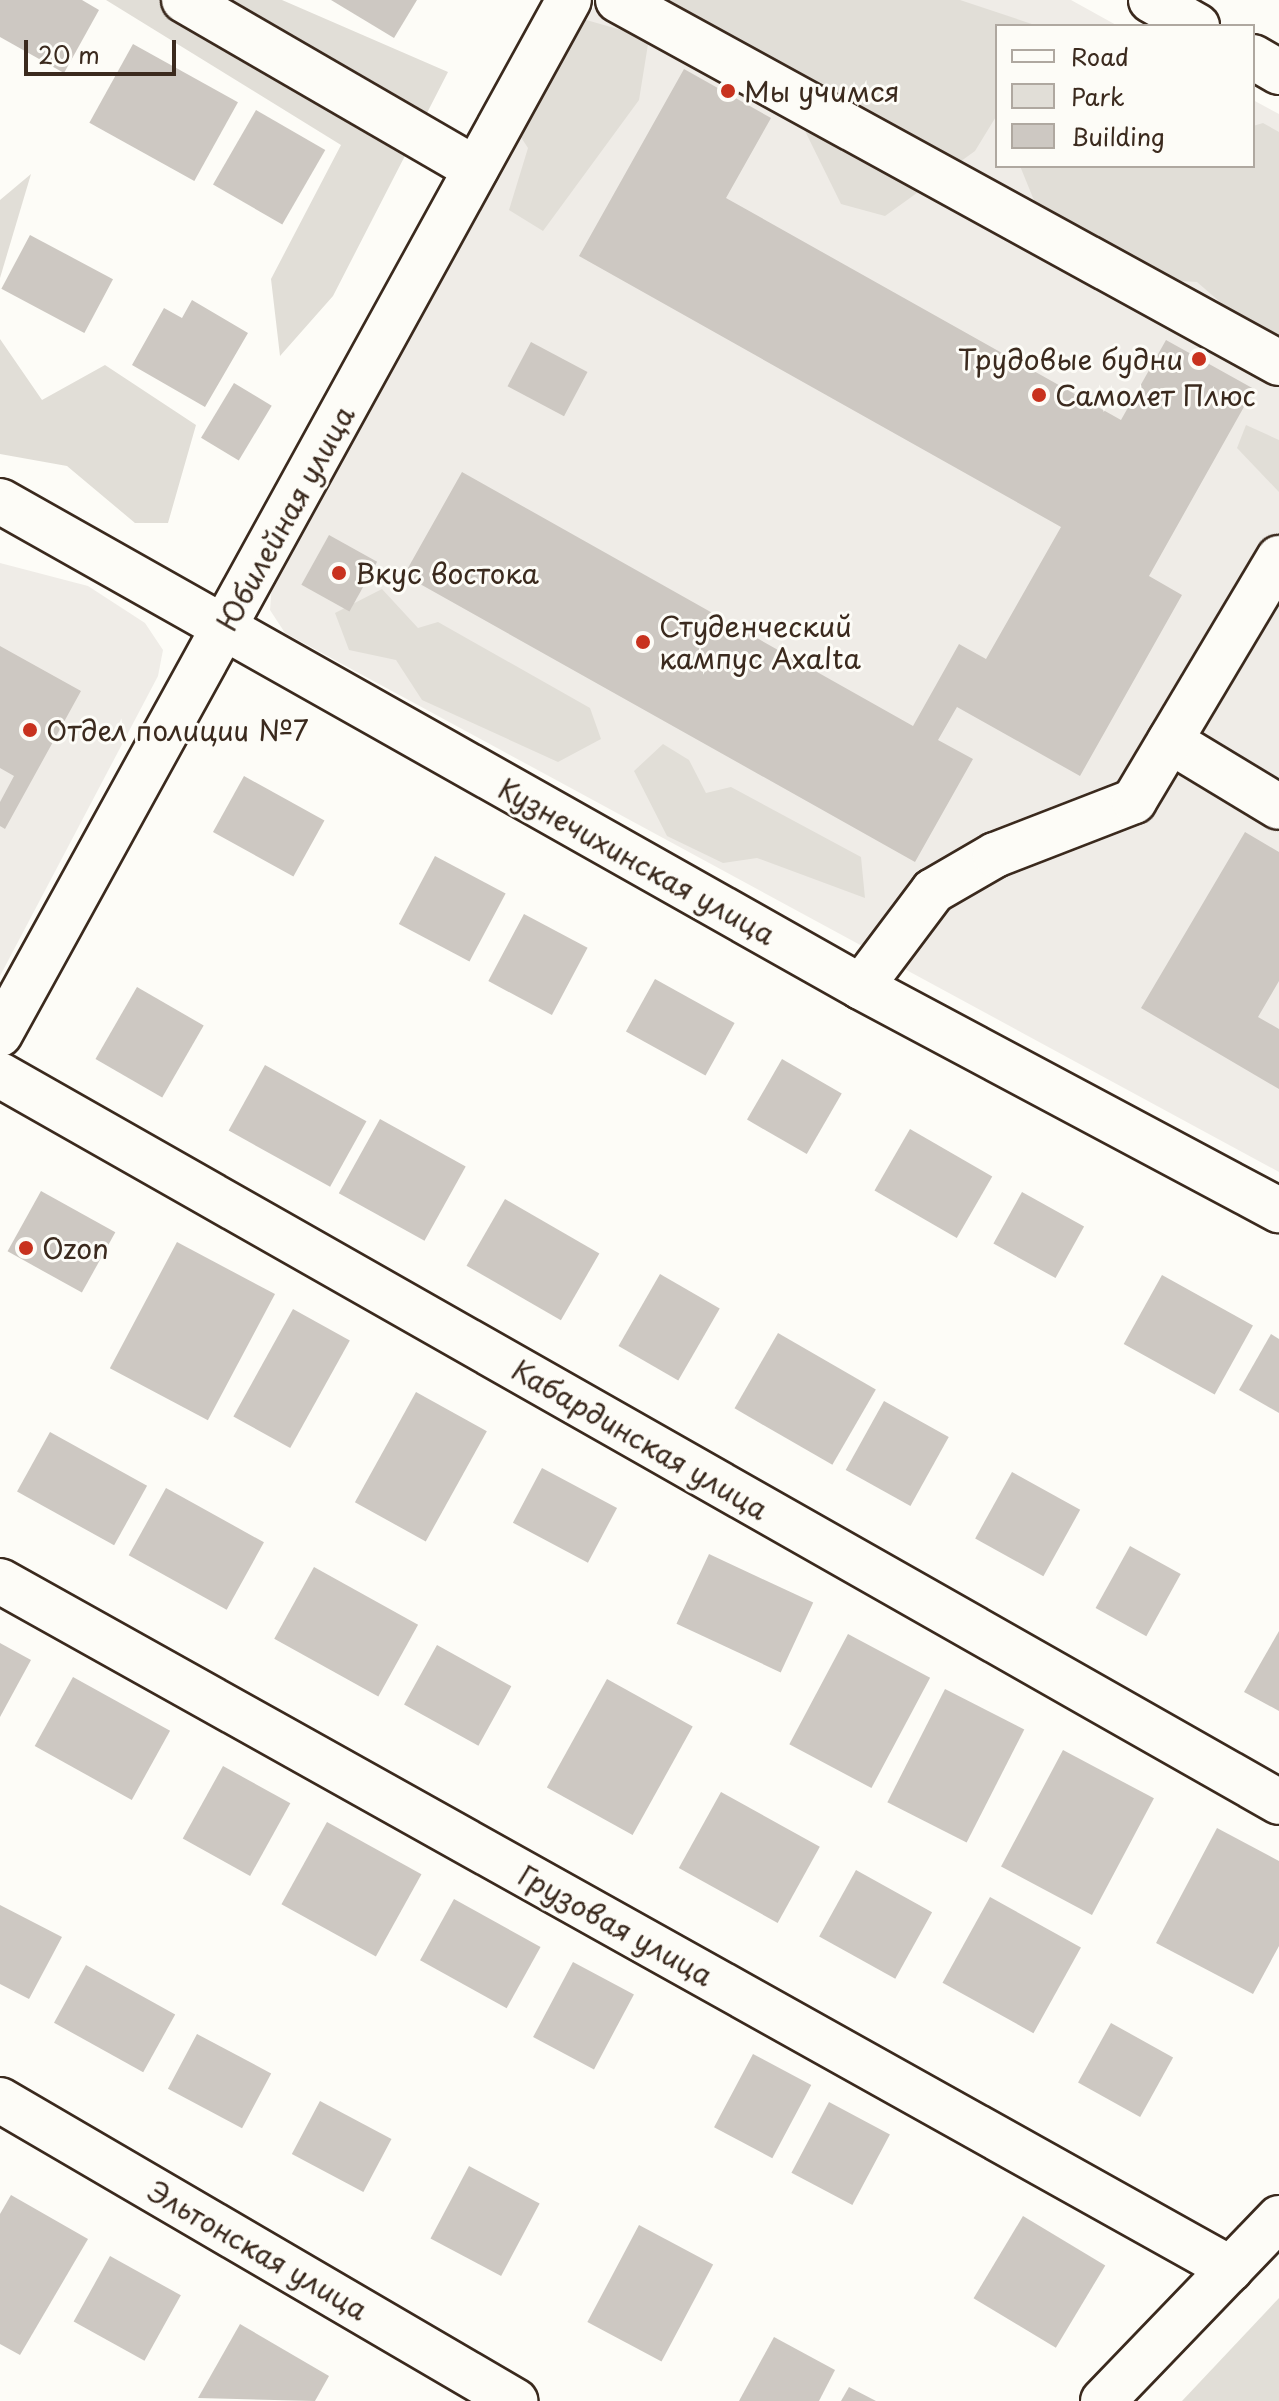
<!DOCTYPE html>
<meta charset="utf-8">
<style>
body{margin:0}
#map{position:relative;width:1279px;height:2401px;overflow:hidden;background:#fdfcf7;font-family:"Playpen Sans",sans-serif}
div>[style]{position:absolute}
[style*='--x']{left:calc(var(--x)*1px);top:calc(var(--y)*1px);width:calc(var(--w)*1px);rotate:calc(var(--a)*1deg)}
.built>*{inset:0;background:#efece7}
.green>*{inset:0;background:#e1ded7}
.building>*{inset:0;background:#cdc8c2;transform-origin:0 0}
.roads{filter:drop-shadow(2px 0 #3b2a1e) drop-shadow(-2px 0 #3b2a1e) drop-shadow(0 2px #3b2a1e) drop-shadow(0 -2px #3b2a1e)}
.minor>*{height:44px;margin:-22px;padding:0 22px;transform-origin:22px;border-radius:22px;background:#fdfcf7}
.major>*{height:44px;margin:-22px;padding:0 22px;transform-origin:22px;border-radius:22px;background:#fdfcf7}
.dots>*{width:22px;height:22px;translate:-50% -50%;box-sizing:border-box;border:4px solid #fdfcf7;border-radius:50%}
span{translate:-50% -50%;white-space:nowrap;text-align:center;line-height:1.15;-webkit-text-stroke:6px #fdfcf7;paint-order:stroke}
.poi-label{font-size:28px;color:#3b2a1e}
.left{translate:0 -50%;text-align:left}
.right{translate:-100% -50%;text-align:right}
.street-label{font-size:28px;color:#3b2a1e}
.legend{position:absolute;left:995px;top:24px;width:260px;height:144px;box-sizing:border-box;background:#fdfcf7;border:2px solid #afa8a0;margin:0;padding:10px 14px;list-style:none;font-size:24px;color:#3b2a1e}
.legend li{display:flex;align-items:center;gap:16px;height:40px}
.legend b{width:40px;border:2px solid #afa8a0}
.scale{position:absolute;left:24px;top:40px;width:152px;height:36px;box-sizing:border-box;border:4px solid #3b2a1e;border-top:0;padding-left:10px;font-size:24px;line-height:28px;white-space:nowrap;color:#3b2a1e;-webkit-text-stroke:6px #fdfcf7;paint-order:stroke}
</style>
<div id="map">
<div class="built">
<i style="clip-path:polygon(598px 0,1071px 0,1118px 26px,997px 26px,997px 166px,1253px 166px,1253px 100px,1279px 114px,1279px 1172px,285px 633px,270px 610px,272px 583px,447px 261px)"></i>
<i style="clip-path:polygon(0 563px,88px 586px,145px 623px,163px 650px,158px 676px,0 976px)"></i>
</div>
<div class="green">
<i style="clip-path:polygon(106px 0,282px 0,448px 72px,333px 296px,280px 356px,271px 279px,341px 145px)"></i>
<i style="clip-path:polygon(661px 0,960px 0,1038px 26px,997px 26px,997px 115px,975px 151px,885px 216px,841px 204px,772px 64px,715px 26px)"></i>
<i style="clip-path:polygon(569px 15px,649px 38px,639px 100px,543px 231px,509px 210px,528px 148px,511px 122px)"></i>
<i style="clip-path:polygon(1263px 123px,1279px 132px,1279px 353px,1197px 282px,1150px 279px,1040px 215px,1020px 166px,1253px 166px,1253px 126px)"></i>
<i style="clip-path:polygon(31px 174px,0 278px,0 200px)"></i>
<i style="clip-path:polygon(0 339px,42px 400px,105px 365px,196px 425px,168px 523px,135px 523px,67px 466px,0 454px)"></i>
<i style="clip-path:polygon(1246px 425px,1279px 440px,1279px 492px,1237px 448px)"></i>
<i style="clip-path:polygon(382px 589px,418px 628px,438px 622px,590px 708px,601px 739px,558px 762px,422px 700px,396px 660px,349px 650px,335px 613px)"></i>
<i style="clip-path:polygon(663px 744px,689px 760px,706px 793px,731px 787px,861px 857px,865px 898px,757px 858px,723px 863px,667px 836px,634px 771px)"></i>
<i style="clip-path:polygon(1279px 2298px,1279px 2401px,1182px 2401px)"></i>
</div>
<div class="building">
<i style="clip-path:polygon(0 0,82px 0,99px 10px,64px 73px,0 37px)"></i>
<i style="clip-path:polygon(331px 0,417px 0,394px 38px)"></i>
<i style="left:133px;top:44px;width:120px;height:90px;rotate:29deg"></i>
<i style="clip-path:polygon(684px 69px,771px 118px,726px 198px,1121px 420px,1166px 340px,1254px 389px,1149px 576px,1182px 595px,1080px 776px,957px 707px,938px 740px,973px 759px,915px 862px,404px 575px,462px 472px,913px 726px,959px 644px,986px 659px,1061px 527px,579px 256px)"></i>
<i style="left:256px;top:110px;width:80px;height:86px;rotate:30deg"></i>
<i style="left:30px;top:235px;width:94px;height:61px;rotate:28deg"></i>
<i style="clip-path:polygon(192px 300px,248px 333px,205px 407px,132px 365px,164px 308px,182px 318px)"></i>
<i style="left:531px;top:342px;width:64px;height:50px;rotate:28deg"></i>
<i style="left:234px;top:383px;width:44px;height:64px;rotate:31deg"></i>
<i style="left:329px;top:535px;width:55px;height:57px;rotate:29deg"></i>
<i style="clip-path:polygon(0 646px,81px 691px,5px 829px,0 826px,0 802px,14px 776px,0 768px)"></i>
<i style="left:244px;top:776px;width:92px;height:64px;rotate:29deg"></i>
<i style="clip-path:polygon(1245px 832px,1279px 852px,1279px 981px,1258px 1017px,1279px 1029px,1279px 1089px,1141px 1008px)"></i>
<i style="left:435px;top:856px;width:80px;height:77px;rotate:28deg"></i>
<i style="left:524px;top:914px;width:72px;height:76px;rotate:28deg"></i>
<i style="left:655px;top:979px;width:91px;height:60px;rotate:29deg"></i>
<i style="left:137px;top:987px;width:77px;height:83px;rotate:30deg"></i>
<i style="left:782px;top:1059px;width:69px;height:70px;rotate:30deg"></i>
<i style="left:265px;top:1065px;width:116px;height:75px;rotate:29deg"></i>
<i style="left:380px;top:1119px;width:98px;height:85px;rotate:29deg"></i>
<i style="left:910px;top:1129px;width:95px;height:71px;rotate:30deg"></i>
<i style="left:41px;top:1191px;width:85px;height:69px;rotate:29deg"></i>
<i style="left:1022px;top:1192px;width:71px;height:59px;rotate:29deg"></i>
<i style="left:505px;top:1199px;width:109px;height:77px;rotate:30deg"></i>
<i style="left:177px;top:1242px;width:111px;height:143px;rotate:28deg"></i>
<i style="left:660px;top:1274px;width:69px;height:83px;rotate:30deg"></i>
<i style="left:1162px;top:1275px;width:104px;height:79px;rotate:29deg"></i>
<i style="left:293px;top:1309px;width:65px;height:123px;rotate:29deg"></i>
<i style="left:778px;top:1333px;width:113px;height:87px;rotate:30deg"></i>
<i style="clip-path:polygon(1271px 1334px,1279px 1339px,1279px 1413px,1239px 1390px)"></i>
<i style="left:416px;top:1392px;width:81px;height:126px;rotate:29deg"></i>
<i style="left:884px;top:1401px;width:74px;height:79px;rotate:29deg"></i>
<i style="left:50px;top:1432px;width:111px;height:68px;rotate:29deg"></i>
<i style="left:542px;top:1468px;width:85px;height:62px;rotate:28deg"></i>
<i style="left:1012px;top:1472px;width:78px;height:76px;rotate:29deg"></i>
<i style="left:166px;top:1488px;width:112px;height:77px;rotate:29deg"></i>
<i style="left:1130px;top:1546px;width:58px;height:71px;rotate:29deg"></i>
<i style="left:709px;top:1554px;width:115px;height:77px;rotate:25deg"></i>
<i style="left:314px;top:1567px;width:119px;height:82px;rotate:29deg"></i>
<i style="clip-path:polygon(1279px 1631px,1279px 1711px,1244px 1692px)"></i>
<i style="left:848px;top:1634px;width:93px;height:125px;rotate:28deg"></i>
<i style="clip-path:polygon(0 1643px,31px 1660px,0 1717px)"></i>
<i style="left:437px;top:1645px;width:85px;height:68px;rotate:29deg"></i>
<i style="left:73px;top:1677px;width:111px;height:79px;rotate:29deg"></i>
<i style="left:607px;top:1679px;width:98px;height:124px;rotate:29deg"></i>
<i style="left:945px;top:1689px;width:89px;height:127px;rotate:27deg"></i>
<i style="left:1063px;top:1750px;width:103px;height:132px;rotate:28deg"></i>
<i style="left:223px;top:1766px;width:77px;height:83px;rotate:29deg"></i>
<i style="left:721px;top:1792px;width:113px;height:87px;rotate:29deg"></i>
<i style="left:327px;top:1822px;width:108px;height:94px;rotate:29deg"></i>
<i style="clip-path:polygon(1217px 1828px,1279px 1861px,1279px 1946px,1253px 1994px,1156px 1943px)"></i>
<i style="left:856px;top:1870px;width:87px;height:76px;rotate:29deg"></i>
<i style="left:990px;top:1897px;width:104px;height:98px;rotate:29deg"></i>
<i style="left:454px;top:1899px;width:99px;height:70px;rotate:29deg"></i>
<i style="clip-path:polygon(0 1905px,62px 1937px,29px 1999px,0 1984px)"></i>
<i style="left:573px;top:1962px;width:69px;height:85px;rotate:28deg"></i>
<i style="left:86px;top:1965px;width:102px;height:66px;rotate:29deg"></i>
<i style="left:1111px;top:2023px;width:71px;height:68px;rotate:29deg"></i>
<i style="left:197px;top:2034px;width:84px;height:62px;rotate:28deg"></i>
<i style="left:753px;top:2054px;width:66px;height:83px;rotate:28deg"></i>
<i style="left:320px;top:2101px;width:81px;height:60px;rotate:28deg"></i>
<i style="left:829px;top:2102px;width:69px;height:80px;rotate:28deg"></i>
<i style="left:469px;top:2166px;width:80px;height:82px;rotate:28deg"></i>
<i style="clip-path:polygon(11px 2195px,88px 2239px,20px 2355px,0 2344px,0 2214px)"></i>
<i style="left:1023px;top:2216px;width:96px;height:96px;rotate:31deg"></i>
<i style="left:639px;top:2225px;width:84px;height:110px;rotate:28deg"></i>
<i style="left:110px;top:2256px;width:81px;height:75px;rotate:29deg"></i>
<i style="clip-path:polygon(240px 2324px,329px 2376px,315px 2401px,198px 2398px)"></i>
<i style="clip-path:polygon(774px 2337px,835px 2370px,819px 2401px,739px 2401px)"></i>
<i style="clip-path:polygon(849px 2387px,876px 2401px,841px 2401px)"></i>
</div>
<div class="roads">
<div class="minor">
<i style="--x:184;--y:0;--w:337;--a:30.1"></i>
<i style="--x:618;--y:0;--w:754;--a:28.77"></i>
<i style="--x:0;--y:501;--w:989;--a:29.44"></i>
<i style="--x:861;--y:987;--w:474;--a:28.1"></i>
<i style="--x:1170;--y:741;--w:127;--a:31.2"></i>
<i style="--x:861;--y:987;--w:120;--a:-53.1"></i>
<i style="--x:933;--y:891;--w:72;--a:-30.1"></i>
<i style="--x:995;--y:855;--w:149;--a:-21.2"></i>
<i style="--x:1134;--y:801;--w:283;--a:-59.2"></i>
<i style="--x:0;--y:1034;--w:1180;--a:-61.18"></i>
<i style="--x:0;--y:1075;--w:1471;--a:29.61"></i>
<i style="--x:0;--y:1581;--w:1410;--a:29.2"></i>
<i style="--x:0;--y:2100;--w:597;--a:30.3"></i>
<i style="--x:1103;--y:2401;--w:254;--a:-46.1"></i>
</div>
<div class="major">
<i style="--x:1151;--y:0;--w:53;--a:29.5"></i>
<i style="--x:1253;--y:57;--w:30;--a:30"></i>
</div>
</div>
<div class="dots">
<i style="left:728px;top:91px;background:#c8321e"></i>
<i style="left:1199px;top:359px;background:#c8321e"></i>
<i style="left:1039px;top:395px;background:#c8321e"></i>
<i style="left:339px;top:573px;background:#c8321e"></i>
<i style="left:643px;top:642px;background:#c8321e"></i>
<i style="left:30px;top:730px;background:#c8321e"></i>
<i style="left:26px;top:1248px;background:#c8321e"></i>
</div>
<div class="poi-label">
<span class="left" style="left:744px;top:91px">Мы учимся</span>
<span class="right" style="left:1183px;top:359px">Трудовые будни</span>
<span class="left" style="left:1055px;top:395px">Самолет Плюс</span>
<span class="left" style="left:355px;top:573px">Вкус востока</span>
<span class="left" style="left:659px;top:642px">Студенческий<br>кампус Axalta</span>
<span class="left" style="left:46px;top:730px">Отдел полиции №7</span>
<span class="left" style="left:42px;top:1248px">Ozon</span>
</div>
<div class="street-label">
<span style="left:285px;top:518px;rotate:-61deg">Юбилейная улица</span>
<span style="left:637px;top:861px;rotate:29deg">Кузнечихинская улица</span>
<span style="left:640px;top:1439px;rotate:30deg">Кабардинская улица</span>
<span style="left:616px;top:1925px;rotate:29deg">Грузовая улица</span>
<span style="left:258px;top:2250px;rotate:30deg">Эльтонская улица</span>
</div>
<ul class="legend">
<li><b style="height:10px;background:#fdfcf7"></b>Road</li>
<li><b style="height:22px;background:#e1ded7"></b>Park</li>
<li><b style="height:22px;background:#cdc8c2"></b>Building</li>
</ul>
<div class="scale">20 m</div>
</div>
